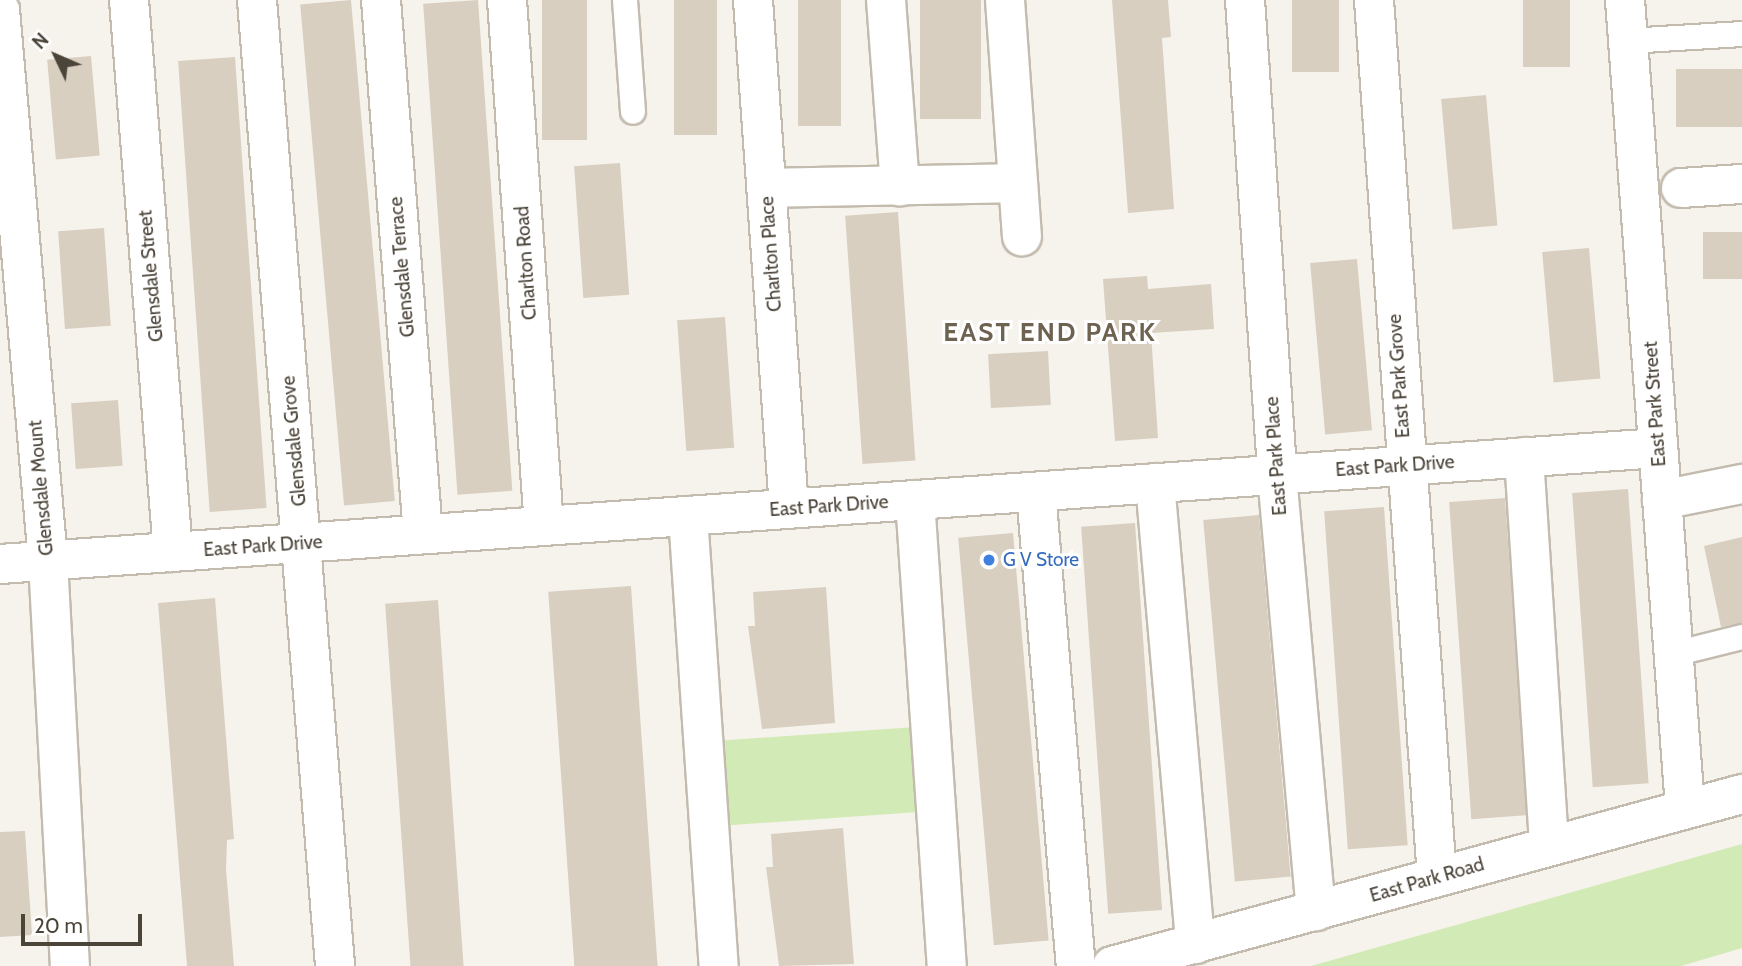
<!DOCTYPE html>
<style>
body{margin:0}
#map{position:relative;width:1742px;height:966px;overflow:hidden;background:#f6f3ec;font-family:Cabin,sans-serif}
div>[style]{position:absolute}
[style*='--x']{left:calc(var(--x)*1px);top:calc(var(--y)*1px);width:calc(var(--w)*1px);rotate:calc(var(--a)*1deg)}
.green>*{inset:0;background:#d2eab5;transform-origin:0 0}
.building>*{inset:0;background:#d8cfc1;transform-origin:0 0}
.roads{filter:drop-shadow(2px 0 #c2bbae) drop-shadow(-2px 0 #c2bbae) drop-shadow(0 2px #c2bbae) drop-shadow(0 -2px #c2bbae)}
.service>*{height:24px;margin:-12px;padding:0 12px;transform-origin:12px;border-radius:12px;background:#fff}
.minor>*{height:38px;margin:-19px;padding:0 19px;transform-origin:19px;border-radius:19px;background:#fff}
.tertiary>*{height:38px;margin:-19px;padding:0 19px;transform-origin:19px;border-radius:19px;background:#fff}
.dots>*{width:19px;height:19px;translate:-50% -50%;box-sizing:border-box;border:4px solid #fff;border-radius:50%}
span{translate:-50% -50%;white-space:nowrap;text-align:center;line-height:1.15;-webkit-text-stroke:6px #fff;paint-order:stroke}
.street-label{font-size:19px;color:#4b4439}
.shop-label{font-size:19px;color:#366cbe}
.left{translate:0 -50%;text-align:left}
.district-label{font-size:26px;color:#6e6250;font-weight:700;letter-spacing:2px}
.north{position:absolute;left:21px;top:21px;width:70px;height:70px;-webkit-text-stroke:5px #fff;paint-order:stroke;rotate:314deg;font-size:19px;font-weight:700;line-height:28px;text-align:center;color:#4b4439}
.north::after{content:'';display:block;margin:auto;width:24px;height:32px;background:#4b4439;clip-path:polygon(50% 0,100% 100%,50% 72%,0 100%)}
.scale{position:absolute;left:21px;top:914px;width:121px;height:32px;box-sizing:border-box;border:4px solid #4b4439;border-top:0;padding-left:9px;font-size:21px;line-height:24px;white-space:nowrap;color:#4b4439;-webkit-text-stroke:5px #fff;paint-order:stroke}
</style>
<div id="map">
<div class="green">
<i style="left:930px;top:726px;width:85px;height:226px;rotate:86deg"></i>
<i style="clip-path:polygon(1742px 844px,1742px 948px,1681px 966px,1311px 966px)"></i>
</div>
<div class="building">
<i style="left:351px;top:0;width:503px;height:51px;rotate:85deg"></i>
<i style="left:478px;top:0;width:492px;height:55px;rotate:86deg"></i>
<i style="left:542px;top:0;width:45px;height:140px"></i>
<i style="left:674px;top:0;width:43px;height:135px"></i>
<i style="left:798px;top:0;width:43px;height:126px"></i>
<i style="left:920px;top:0;width:61px;height:119px"></i>
<i style="clip-path:polygon(1112px 0,1168px 0,1171px 37px,1162px 38px,1174px 209px,1128px 213px)"></i>
<i style="left:1292px;top:0;width:47px;height:72px"></i>
<i style="left:1523px;top:0;width:47px;height:67px"></i>
<i style="left:91px;top:56px;width:100px;height:44px;rotate:85deg"></i>
<i style="left:235px;top:57px;width:452px;height:57px;rotate:86deg"></i>
<i style="left:1742px;top:69px;width:58px;height:66px;rotate:90deg"></i>
<i style="left:1486px;top:95px;width:131px;height:45px;rotate:85deg"></i>
<i style="left:620px;top:163px;width:132px;height:46px;rotate:86deg"></i>
<i style="left:898px;top:212px;width:249px;height:53px;rotate:86deg"></i>
<i style="left:104px;top:228px;width:98px;height:46px;rotate:86deg"></i>
<i style="left:1742px;top:232px;width:47px;height:39px;rotate:90deg"></i>
<i style="left:1589px;top:248px;width:131px;height:47px;rotate:85deg"></i>
<i style="left:1357px;top:259px;width:172px;height:47px;rotate:85deg"></i>
<i style="clip-path:polygon(1147px 276px,1148px 289px,1211px 284px,1214px 329px,1151px 333px,1158px 438px,1115px 441px,1103px 279px)"></i>
<i style="left:725px;top:317px;width:131px;height:48px;rotate:86deg"></i>
<i style="left:1048px;top:351px;width:54px;height:60px;rotate:87deg"></i>
<i style="left:118px;top:400px;width:66px;height:47px;rotate:86deg"></i>
<i style="left:1628px;top:489px;width:295px;height:56px;rotate:86deg"></i>
<i style="left:1505px;top:498px;width:318px;height:56px;rotate:86deg"></i>
<i style="left:1384px;top:507px;width:339px;height:60px;rotate:86deg"></i>
<i style="left:1259px;top:515px;width:363px;height:56px;rotate:85deg"></i>
<i style="left:1135px;top:523px;width:388px;height:54px;rotate:86deg"></i>
<i style="left:1013px;top:533px;width:409px;height:55px;rotate:85deg"></i>
<i style="clip-path:polygon(1742px 537px,1742px 623px,1721px 627px,1704px 546px)"></i>
<i style="left:631px;top:586px;width:381px;height:83px;rotate:86deg"></i>
<i style="clip-path:polygon(826px 587px,835px 723px,762px 729px,748px 626px,755px 626px,753px 592px)"></i>
<i style="clip-path:polygon(215px 598px,234px 839px,227px 840px,226px 869px,234px 966px,187px 966px,158px 603px)"></i>
<i style="left:438px;top:600px;width:367px;height:53px;rotate:86deg"></i>
<i style="clip-path:polygon(843px 828px,854px 964px,779px 966px,766px 867px,773px 867px,771px 834px)"></i>
<i style="clip-path:polygon(25px 831px,32px 935px,0 937px,0 832px)"></i>
</div>
<div class="roads">
<div class="service">
<i style="--x:625;--y:0;--w:112;--a:85.9"></i>
<i style="--x:1628;--y:41;--w:114;--a:-3.5"></i>
<i style="--x:1674;--y:654;--w:70;--a:-14"></i>
</div>
<div class="minor">
<i style="--x:129;--y:0;--w:554;--a:85.44"></i>
<i style="--x:257;--y:0;--w:969;--a:85.38"></i>
<i style="--x:381;--y:0;--w:536;--a:85.5"></i>
<i style="--x:507;--y:0;--w:527;--a:85.98"></i>
<i style="--x:753;--y:0;--w:510;--a:85.95"></i>
<i style="--x:886;--y:0;--w:187;--a:85.7"></i>
<i style="--x:1005;--y:0;--w:237;--a:85.9"></i>
<i style="--x:1245;--y:0;--w:476;--a:86.1"></i>
<i style="--x:1277;--y:475;--w:438;--a:84.9"></i>
<i style="--x:1374;--y:0;--w:879;--a:85.89"></i>
<i style="--x:1625;--y:0;--w:810;--a:85.75"></i>
<i style="--x:0;--y:10;--w:553;--a:85.02"></i>
<i style="--x:48;--y:561;--w:406;--a:86.9"></i>
<i style="--x:767;--y:188;--w:251;--a:-1.1"></i>
<i style="--x:1681;--y:188;--w:61;--a:-3.8"></i>
<i style="--x:1524;--y:457;--w:388;--a:86.3"></i>
<i style="--x:1155;--y:483;--w:463;--a:85"></i>
<i style="--x:1036;--y:492;--w:476;--a:85.2"></i>
<i style="--x:915;--y:500;--w:467;--a:86.1"></i>
<i style="--x:1662;--y:500;--w:82;--a:-11.3"></i>
<i style="--x:688;--y:516;--w:451;--a:86.1"></i>
<i style="--x:0;--y:564;--w:1662;--a:-4"></i>
</div>
<div class="tertiary">
<i style="--x:1112;--y:966;--w:653;--a:-15.27"></i>
</div>
</div>
<div class="dots">
<i style="left:989px;top:560px;background:#3f7fe0"></i>
</div>
<div class="street-label">
<span style="left:771px;top:254px;rotate:-94deg">Charlton Place</span>
<span style="left:526px;top:263px;rotate:-94deg">Charlton Road</span>
<span style="left:402px;top:267px;rotate:-95deg">Glensdale Terrace</span>
<span style="left:151px;top:276px;rotate:-95deg">Glensdale Street</span>
<span style="left:1399px;top:376px;rotate:-94deg">East Park Grove</span>
<span style="left:1655px;top:404px;rotate:-94deg">East Park Street</span>
<span style="left:294px;top:441px;rotate:-95deg">Glensdale Grove</span>
<span style="left:1276px;top:456px;rotate:-94deg">East Park Place</span>
<span style="left:1395px;top:466px;rotate:-4deg">East Park Drive</span>
<span style="left:41px;top:488px;rotate:-95deg">Glensdale Mount</span>
<span style="left:829px;top:506px;rotate:-4deg">East Park Drive</span>
<span style="left:263px;top:546px;rotate:-4deg">East Park Drive</span>
<span style="left:1427px;top:880px;rotate:-16deg">East Park Road</span>
</div>
<div class="shop-label">
<span class="left" style="left:1003px;top:560px">G V Store</span>
</div>
<div class="district-label">
<span style="left:1050px;top:333px">EAST END PARK</span>
</div>
<div class="north">N</div>
<div class="scale">20 m</div>
</div>
